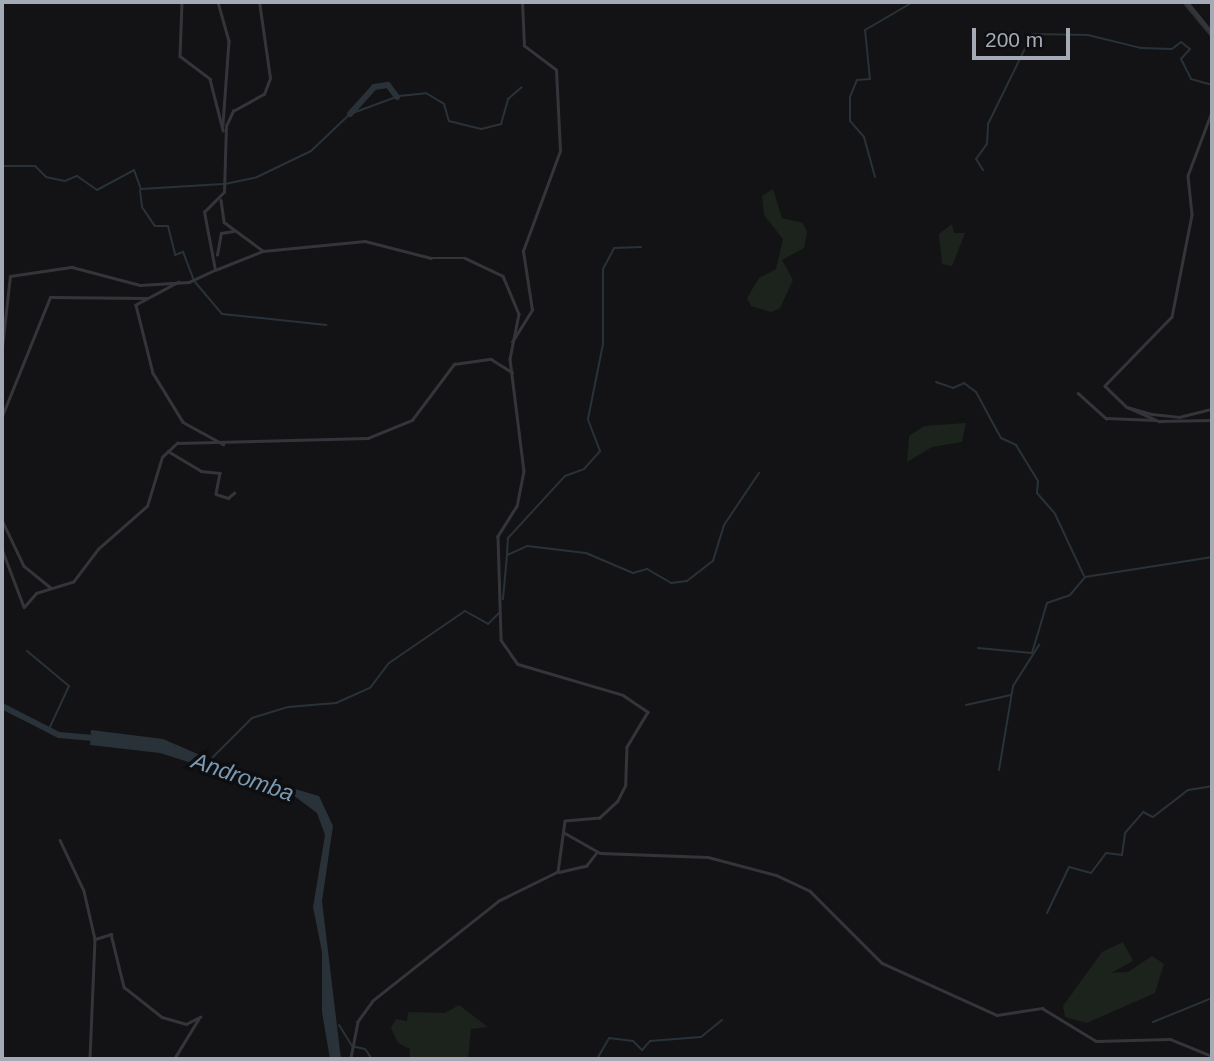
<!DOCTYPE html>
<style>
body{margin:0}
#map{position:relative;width:1214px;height:1061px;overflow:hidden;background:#131315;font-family:Arial,sans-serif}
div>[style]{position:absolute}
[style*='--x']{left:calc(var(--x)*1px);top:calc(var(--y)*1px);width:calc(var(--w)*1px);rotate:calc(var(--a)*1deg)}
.green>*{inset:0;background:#1b231c}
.water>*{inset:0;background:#293239}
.stream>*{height:2px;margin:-1px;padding:0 1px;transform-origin:1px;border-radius:1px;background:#293239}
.river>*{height:6px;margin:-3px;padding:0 3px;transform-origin:3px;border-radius:3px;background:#293239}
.minor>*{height:2.5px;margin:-1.25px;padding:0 1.25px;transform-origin:1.25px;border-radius:1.25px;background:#34353a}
.tertiary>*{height:3.5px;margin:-1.75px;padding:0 1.75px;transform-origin:1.75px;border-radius:1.75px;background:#34353a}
span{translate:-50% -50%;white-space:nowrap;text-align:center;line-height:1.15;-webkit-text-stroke:7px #0e0e10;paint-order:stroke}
.water-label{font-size:23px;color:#799ab2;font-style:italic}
.frame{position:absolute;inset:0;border:4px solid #a4aab6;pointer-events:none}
.scale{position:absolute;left:972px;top:28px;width:98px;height:32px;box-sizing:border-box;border:4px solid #a4aab6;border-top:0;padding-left:9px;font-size:21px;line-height:24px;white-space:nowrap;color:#a4aab6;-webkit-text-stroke:5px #0e0e10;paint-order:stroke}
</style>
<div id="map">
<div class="green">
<i style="clip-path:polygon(773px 189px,782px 218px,803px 223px,807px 232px,804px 248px,782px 260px,793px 280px,780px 308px,771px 312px,751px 306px,747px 298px,759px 278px,776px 269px,783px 239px,764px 215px,762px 196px)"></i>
<i style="clip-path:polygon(952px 224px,954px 233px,965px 233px,952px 266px,942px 264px,939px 234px)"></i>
<i style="clip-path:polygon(966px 423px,962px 442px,932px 447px,907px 462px,909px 436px,924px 426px)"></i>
<i style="clip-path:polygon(1123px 942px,1133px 961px,1111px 973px,1128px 972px,1152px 956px,1164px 964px,1155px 993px,1087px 1023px,1065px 1017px,1063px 1006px,1102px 952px)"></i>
<i style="clip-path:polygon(459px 1005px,488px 1027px,471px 1029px,468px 1059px,410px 1059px,410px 1049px,398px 1043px,391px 1028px,396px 1019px,407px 1021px,408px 1012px,445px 1013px)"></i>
</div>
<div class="water">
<i style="clip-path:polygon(91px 730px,163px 739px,244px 774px,319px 796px,333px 826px,322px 901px,341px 1059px,330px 1059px,322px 1012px,322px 952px,313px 907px,325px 835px,317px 813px,293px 795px,160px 753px,90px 745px)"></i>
</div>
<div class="stream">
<i style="--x:1183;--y:2;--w:45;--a:50.4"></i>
<i style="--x:2;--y:166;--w:33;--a:0"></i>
<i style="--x:35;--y:166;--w:16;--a:45"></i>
<i style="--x:46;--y:177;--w:19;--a:12"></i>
<i style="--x:65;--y:181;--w:13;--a:-23"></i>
<i style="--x:77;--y:176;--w:24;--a:35"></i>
<i style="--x:97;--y:190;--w:42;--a:-28.4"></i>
<i style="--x:134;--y:170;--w:20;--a:70"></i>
<i style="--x:141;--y:189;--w:82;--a:-3.5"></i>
<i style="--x:983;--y:170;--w:13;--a:-122"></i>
<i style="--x:976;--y:159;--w:19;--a:-54"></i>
<i style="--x:987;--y:144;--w:20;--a:-87"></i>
<i style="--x:988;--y:124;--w:100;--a:-63.9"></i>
<i style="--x:1032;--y:34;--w:56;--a:1"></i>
<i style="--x:1088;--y:35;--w:55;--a:13.8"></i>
<i style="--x:1141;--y:48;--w:31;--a:2"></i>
<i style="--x:1172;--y:49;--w:11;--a:-38"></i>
<i style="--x:1181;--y:42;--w:11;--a:38"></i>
<i style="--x:1190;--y:49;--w:13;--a:132"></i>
<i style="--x:1181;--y:59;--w:22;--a:63"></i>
<i style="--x:1191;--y:79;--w:22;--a:16"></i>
<i style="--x:875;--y:177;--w:41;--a:-105.4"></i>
<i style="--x:864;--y:137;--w:21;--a:-131"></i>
<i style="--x:850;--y:121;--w:24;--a:-90"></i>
<i style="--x:850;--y:97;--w:18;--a:-68"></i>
<i style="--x:857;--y:80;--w:13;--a:-4"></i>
<i style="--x:870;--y:79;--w:49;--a:-95.8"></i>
<i style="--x:865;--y:30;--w:56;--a:-30.3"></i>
<i style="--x:225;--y:184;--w:33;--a:-12"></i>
<i style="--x:257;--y:177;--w:60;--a:-25.7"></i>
<i style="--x:311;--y:151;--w:54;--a:-43.5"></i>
<i style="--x:350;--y:114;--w:52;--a:-20.2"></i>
<i style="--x:399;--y:96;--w:27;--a:-6"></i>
<i style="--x:426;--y:93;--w:21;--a:31"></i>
<i style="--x:444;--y:104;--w:18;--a:74"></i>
<i style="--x:449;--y:121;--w:33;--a:14"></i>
<i style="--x:481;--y:129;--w:21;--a:-14"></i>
<i style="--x:501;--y:124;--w:26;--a:-74"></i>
<i style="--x:508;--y:99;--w:18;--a:-41"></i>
<i style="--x:140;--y:190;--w:17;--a:83"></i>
<i style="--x:142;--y:207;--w:23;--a:56"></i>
<i style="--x:155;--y:226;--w:13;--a:0"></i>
<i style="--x:168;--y:226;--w:30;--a:76"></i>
<i style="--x:175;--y:255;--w:9;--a:-21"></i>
<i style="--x:183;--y:252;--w:28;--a:69"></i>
<i style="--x:195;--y:282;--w:42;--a:49.8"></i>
<i style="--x:222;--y:314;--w:105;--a:6"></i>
<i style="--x:936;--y:382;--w:18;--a:19"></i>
<i style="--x:953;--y:388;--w:12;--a:-24"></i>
<i style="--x:964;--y:383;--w:15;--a:37"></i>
<i style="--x:976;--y:392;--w:52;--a:61.5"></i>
<i style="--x:1001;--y:438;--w:17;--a:25"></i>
<i style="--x:1016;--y:445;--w:42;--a:58.6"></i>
<i style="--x:1038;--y:481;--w:12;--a:95"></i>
<i style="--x:1037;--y:493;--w:28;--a:49"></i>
<i style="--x:1055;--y:514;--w:68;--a:64.9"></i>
<i style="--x:507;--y:555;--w:17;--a:-87"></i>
<i style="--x:508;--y:538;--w:84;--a:-47.4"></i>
<i style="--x:565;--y:476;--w:20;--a:-20"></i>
<i style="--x:584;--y:469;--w:24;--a:-48"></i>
<i style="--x:600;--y:451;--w:34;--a:-111"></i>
<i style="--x:588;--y:419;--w:76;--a:-78.7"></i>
<i style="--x:603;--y:344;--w:75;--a:-90"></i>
<i style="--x:603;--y:269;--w:24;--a:-62"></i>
<i style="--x:614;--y:248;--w:27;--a:-2"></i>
<i style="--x:503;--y:599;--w:44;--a:-84.8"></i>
<i style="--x:507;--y:555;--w:22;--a:-24"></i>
<i style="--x:527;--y:546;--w:59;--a:6.8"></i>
<i style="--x:586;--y:553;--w:51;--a:23.1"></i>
<i style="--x:633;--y:573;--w:15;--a:-16"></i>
<i style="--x:647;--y:569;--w:28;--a:30"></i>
<i style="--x:671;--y:583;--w:16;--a:-7"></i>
<i style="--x:687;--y:581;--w:33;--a:-38"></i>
<i style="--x:713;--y:561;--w:38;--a:-73"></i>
<i style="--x:724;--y:525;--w:63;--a:-56.1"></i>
<i style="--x:978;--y:648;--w:54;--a:5.3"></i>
<i style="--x:1032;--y:653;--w:52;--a:-73.3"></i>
<i style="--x:1047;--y:603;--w:24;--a:-19"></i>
<i style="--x:1070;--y:595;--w:23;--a:-50"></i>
<i style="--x:1085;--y:577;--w:129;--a:-8.9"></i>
<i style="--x:27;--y:651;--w:55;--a:39.8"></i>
<i style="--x:69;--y:686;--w:47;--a:114.9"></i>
<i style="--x:966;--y:705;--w:46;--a:-12.5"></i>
<i style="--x:212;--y:758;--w:57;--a:-45"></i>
<i style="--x:252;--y:718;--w:38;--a:-17"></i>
<i style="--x:288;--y:707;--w:48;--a:-4.8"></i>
<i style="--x:336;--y:703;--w:37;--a:-24"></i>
<i style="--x:370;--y:688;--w:31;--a:-53"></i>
<i style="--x:389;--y:663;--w:92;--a:-34.4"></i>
<i style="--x:465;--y:611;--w:26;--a:29"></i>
<i style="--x:488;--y:624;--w:17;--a:-45"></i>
<i style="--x:999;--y:770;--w:85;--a:-80.5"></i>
<i style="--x:1013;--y:686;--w:49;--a:-57.6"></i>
<i style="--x:1047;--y:913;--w:51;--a:-64.4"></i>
<i style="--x:1069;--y:867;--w:23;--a:15"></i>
<i style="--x:1091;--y:873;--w:25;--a:-53"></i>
<i style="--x:1106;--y:853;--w:16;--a:7"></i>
<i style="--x:1122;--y:855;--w:22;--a:-82"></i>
<i style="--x:1125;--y:833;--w:28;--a:-49"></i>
<i style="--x:1143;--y:812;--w:11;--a:27"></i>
<i style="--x:1153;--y:817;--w:44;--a:-37.6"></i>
<i style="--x:1188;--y:790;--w:24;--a:-9"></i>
<i style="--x:1153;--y:1022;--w:64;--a:-22.1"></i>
<i style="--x:339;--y:1025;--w:25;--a:58"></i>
<i style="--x:352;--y:1046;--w:13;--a:13"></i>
<i style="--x:365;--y:1049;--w:12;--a:55"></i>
<i style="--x:597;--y:1059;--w:24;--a:-60"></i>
<i style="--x:609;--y:1038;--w:24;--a:7"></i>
<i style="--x:633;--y:1041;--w:13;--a:45"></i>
<i style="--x:642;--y:1050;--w:12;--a:-48"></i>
<i style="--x:650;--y:1041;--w:51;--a:-4.5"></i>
<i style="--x:701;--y:1037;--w:27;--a:-39"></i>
</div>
<div class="river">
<i style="--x:350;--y:114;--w:36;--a:-48"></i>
<i style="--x:374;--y:87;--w:14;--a:-8"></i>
<i style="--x:388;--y:85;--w:15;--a:53"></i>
<i style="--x:2;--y:706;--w:64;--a:27"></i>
<i style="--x:59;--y:735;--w:38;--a:5"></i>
</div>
<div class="minor">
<i style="--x:182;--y:2;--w:54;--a:92.1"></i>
<i style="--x:180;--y:56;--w:38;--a:37"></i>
<i style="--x:210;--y:79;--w:53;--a:75.7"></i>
<i style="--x:218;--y:2;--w:41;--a:74.2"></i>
<i style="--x:229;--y:41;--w:84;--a:94.1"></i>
<i style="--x:1212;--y:112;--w:68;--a:110.6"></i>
<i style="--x:1188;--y:176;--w:39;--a:84"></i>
<i style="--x:1192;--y:215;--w:104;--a:101.1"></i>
<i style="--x:1172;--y:317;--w:96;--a:134.2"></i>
<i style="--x:1105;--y:386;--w:30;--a:44"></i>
<i style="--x:1127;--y:407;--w:26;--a:16"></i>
<i style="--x:1152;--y:414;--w:27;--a:6"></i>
<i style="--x:1179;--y:417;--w:34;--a:-14"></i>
<i style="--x:221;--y:200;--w:22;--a:82"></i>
<i style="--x:224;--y:222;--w:47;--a:36.4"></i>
<i style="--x:217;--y:255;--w:22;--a:-80"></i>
<i style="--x:221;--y:233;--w:12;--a:-9"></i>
<i style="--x:215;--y:270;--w:52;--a:-21.6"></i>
<i style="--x:263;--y:251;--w:102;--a:-5.6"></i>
<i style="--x:365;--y:241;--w:68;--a:14.4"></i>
<i style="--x:431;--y:258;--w:34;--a:0"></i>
<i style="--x:465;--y:258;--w:42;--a:25.3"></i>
<i style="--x:503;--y:276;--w:41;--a:67.2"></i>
<i style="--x:519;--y:314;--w:46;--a:101.3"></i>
<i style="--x:510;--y:359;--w:113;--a:82.9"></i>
<i style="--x:524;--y:471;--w:36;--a:101"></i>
<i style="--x:517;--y:506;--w:36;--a:122"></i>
<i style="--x:498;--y:536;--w:104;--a:88.3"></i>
<i style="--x:501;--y:640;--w:29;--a:55"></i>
<i style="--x:518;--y:664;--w:109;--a:16.4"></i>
<i style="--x:623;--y:695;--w:30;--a:34"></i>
<i style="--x:648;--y:712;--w:41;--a:121"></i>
<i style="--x:627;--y:747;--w:38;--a:92"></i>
<i style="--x:626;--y:785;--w:18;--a:117"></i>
<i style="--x:618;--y:801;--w:25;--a:137"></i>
<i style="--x:600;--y:818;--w:35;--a:175"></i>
<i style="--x:565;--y:821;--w:51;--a:97.8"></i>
<i style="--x:558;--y:872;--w:66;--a:153.8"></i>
<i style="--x:499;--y:901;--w:161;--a:141.6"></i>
<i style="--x:373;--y:1001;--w:26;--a:126"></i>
<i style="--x:358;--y:1022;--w:38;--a:101"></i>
<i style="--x:179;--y:282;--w:49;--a:151.9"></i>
<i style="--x:136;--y:305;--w:70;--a:76"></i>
<i style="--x:153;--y:373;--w:57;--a:58.5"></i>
<i style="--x:183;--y:422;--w:46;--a:28.8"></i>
<i style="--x:512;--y:342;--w:38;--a:-58"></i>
<i style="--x:532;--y:310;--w:60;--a:-98.7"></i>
<i style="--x:523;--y:251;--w:107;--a:-69.7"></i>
<i style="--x:560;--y:151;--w:81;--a:-92.8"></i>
<i style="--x:556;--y:70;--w:40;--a:-143"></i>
<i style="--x:524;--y:46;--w:44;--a:-92.6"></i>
<i style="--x:2;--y:347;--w:71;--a:-83.6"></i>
<i style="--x:10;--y:276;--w:63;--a:-8.3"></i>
<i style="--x:72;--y:267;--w:70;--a:14.8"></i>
<i style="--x:140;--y:285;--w:49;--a:-3.5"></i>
<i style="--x:189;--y:282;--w:29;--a:-25"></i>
<i style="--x:215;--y:270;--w:59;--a:-100.7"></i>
<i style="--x:204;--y:212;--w:28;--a:-45"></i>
<i style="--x:224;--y:192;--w:66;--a:-88.3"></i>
<i style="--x:226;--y:126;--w:17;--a:-65"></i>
<i style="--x:233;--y:111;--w:35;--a:-29"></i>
<i style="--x:264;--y:94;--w:17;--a:-69"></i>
<i style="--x:270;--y:78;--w:77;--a:-98.2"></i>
<i style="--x:1078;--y:393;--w:38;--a:42"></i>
<i style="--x:1106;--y:418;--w:49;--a:2.3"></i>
<i style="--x:1127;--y:407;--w:35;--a:24"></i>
<i style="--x:1159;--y:421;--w:53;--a:-1.1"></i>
<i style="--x:2;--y:416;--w:128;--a:-68"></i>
<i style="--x:50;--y:297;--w:96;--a:0.6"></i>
<i style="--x:168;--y:451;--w:39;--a:31"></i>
<i style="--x:201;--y:471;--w:19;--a:6"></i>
<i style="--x:220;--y:473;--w:21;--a:101"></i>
<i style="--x:216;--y:494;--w:13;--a:18"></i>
<i style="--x:228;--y:498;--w:8;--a:-40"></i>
<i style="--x:2;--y:520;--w:51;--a:64.4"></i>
<i style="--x:24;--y:566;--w:35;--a:39"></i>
<i style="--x:2;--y:549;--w:62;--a:69.2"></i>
<i style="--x:24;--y:607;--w:18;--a:-49"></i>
<i style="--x:36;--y:593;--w:39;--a:-17"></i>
<i style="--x:73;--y:582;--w:41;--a:-52.9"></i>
<i style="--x:98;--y:549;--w:65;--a:-41.3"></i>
<i style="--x:147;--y:506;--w:51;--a:-73"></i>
<i style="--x:162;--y:457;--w:21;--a:-43"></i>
<i style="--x:177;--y:443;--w:191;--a:-1.5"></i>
<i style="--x:368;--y:438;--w:48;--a:-22.2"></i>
<i style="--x:412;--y:420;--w:70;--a:-53.1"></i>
<i style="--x:454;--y:364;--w:37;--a:-8"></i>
<i style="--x:491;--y:359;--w:25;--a:32"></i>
<i style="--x:565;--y:833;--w:40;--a:29.7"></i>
<i style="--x:600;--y:853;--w:108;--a:2.1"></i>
<i style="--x:708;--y:857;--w:70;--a:14.8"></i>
<i style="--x:776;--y:875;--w:38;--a:25"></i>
<i style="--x:810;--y:891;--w:102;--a:45"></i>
<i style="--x:882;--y:963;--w:126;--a:24.3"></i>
<i style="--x:997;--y:1015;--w:46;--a:-8.8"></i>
<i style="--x:1042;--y:1008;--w:63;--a:31.4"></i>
<i style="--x:1096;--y:1041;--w:74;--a:-1.5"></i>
<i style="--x:1170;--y:1039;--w:45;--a:22"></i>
<i style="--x:60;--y:840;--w:56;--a:64.8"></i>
<i style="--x:84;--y:891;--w:49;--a:77.1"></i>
<i style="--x:95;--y:939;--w:120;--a:92.4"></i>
<i style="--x:559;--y:872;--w:28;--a:-13"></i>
<i style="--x:586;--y:866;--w:18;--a:-52"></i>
<i style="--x:95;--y:939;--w:17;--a:-17"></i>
<i style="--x:111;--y:934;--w:55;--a:76.2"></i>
<i style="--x:124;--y:987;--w:48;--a:38.3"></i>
<i style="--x:162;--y:1017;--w:25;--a:16"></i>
<i style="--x:186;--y:1024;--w:16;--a:-27"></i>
<i style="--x:174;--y:1059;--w:48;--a:-58.6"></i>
</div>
<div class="tertiary">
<i style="--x:1187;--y:2;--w:40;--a:51"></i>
</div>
<div class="water-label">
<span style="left:243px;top:777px;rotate:19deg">Andromba</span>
</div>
<div class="frame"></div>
<div class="scale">200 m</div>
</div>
